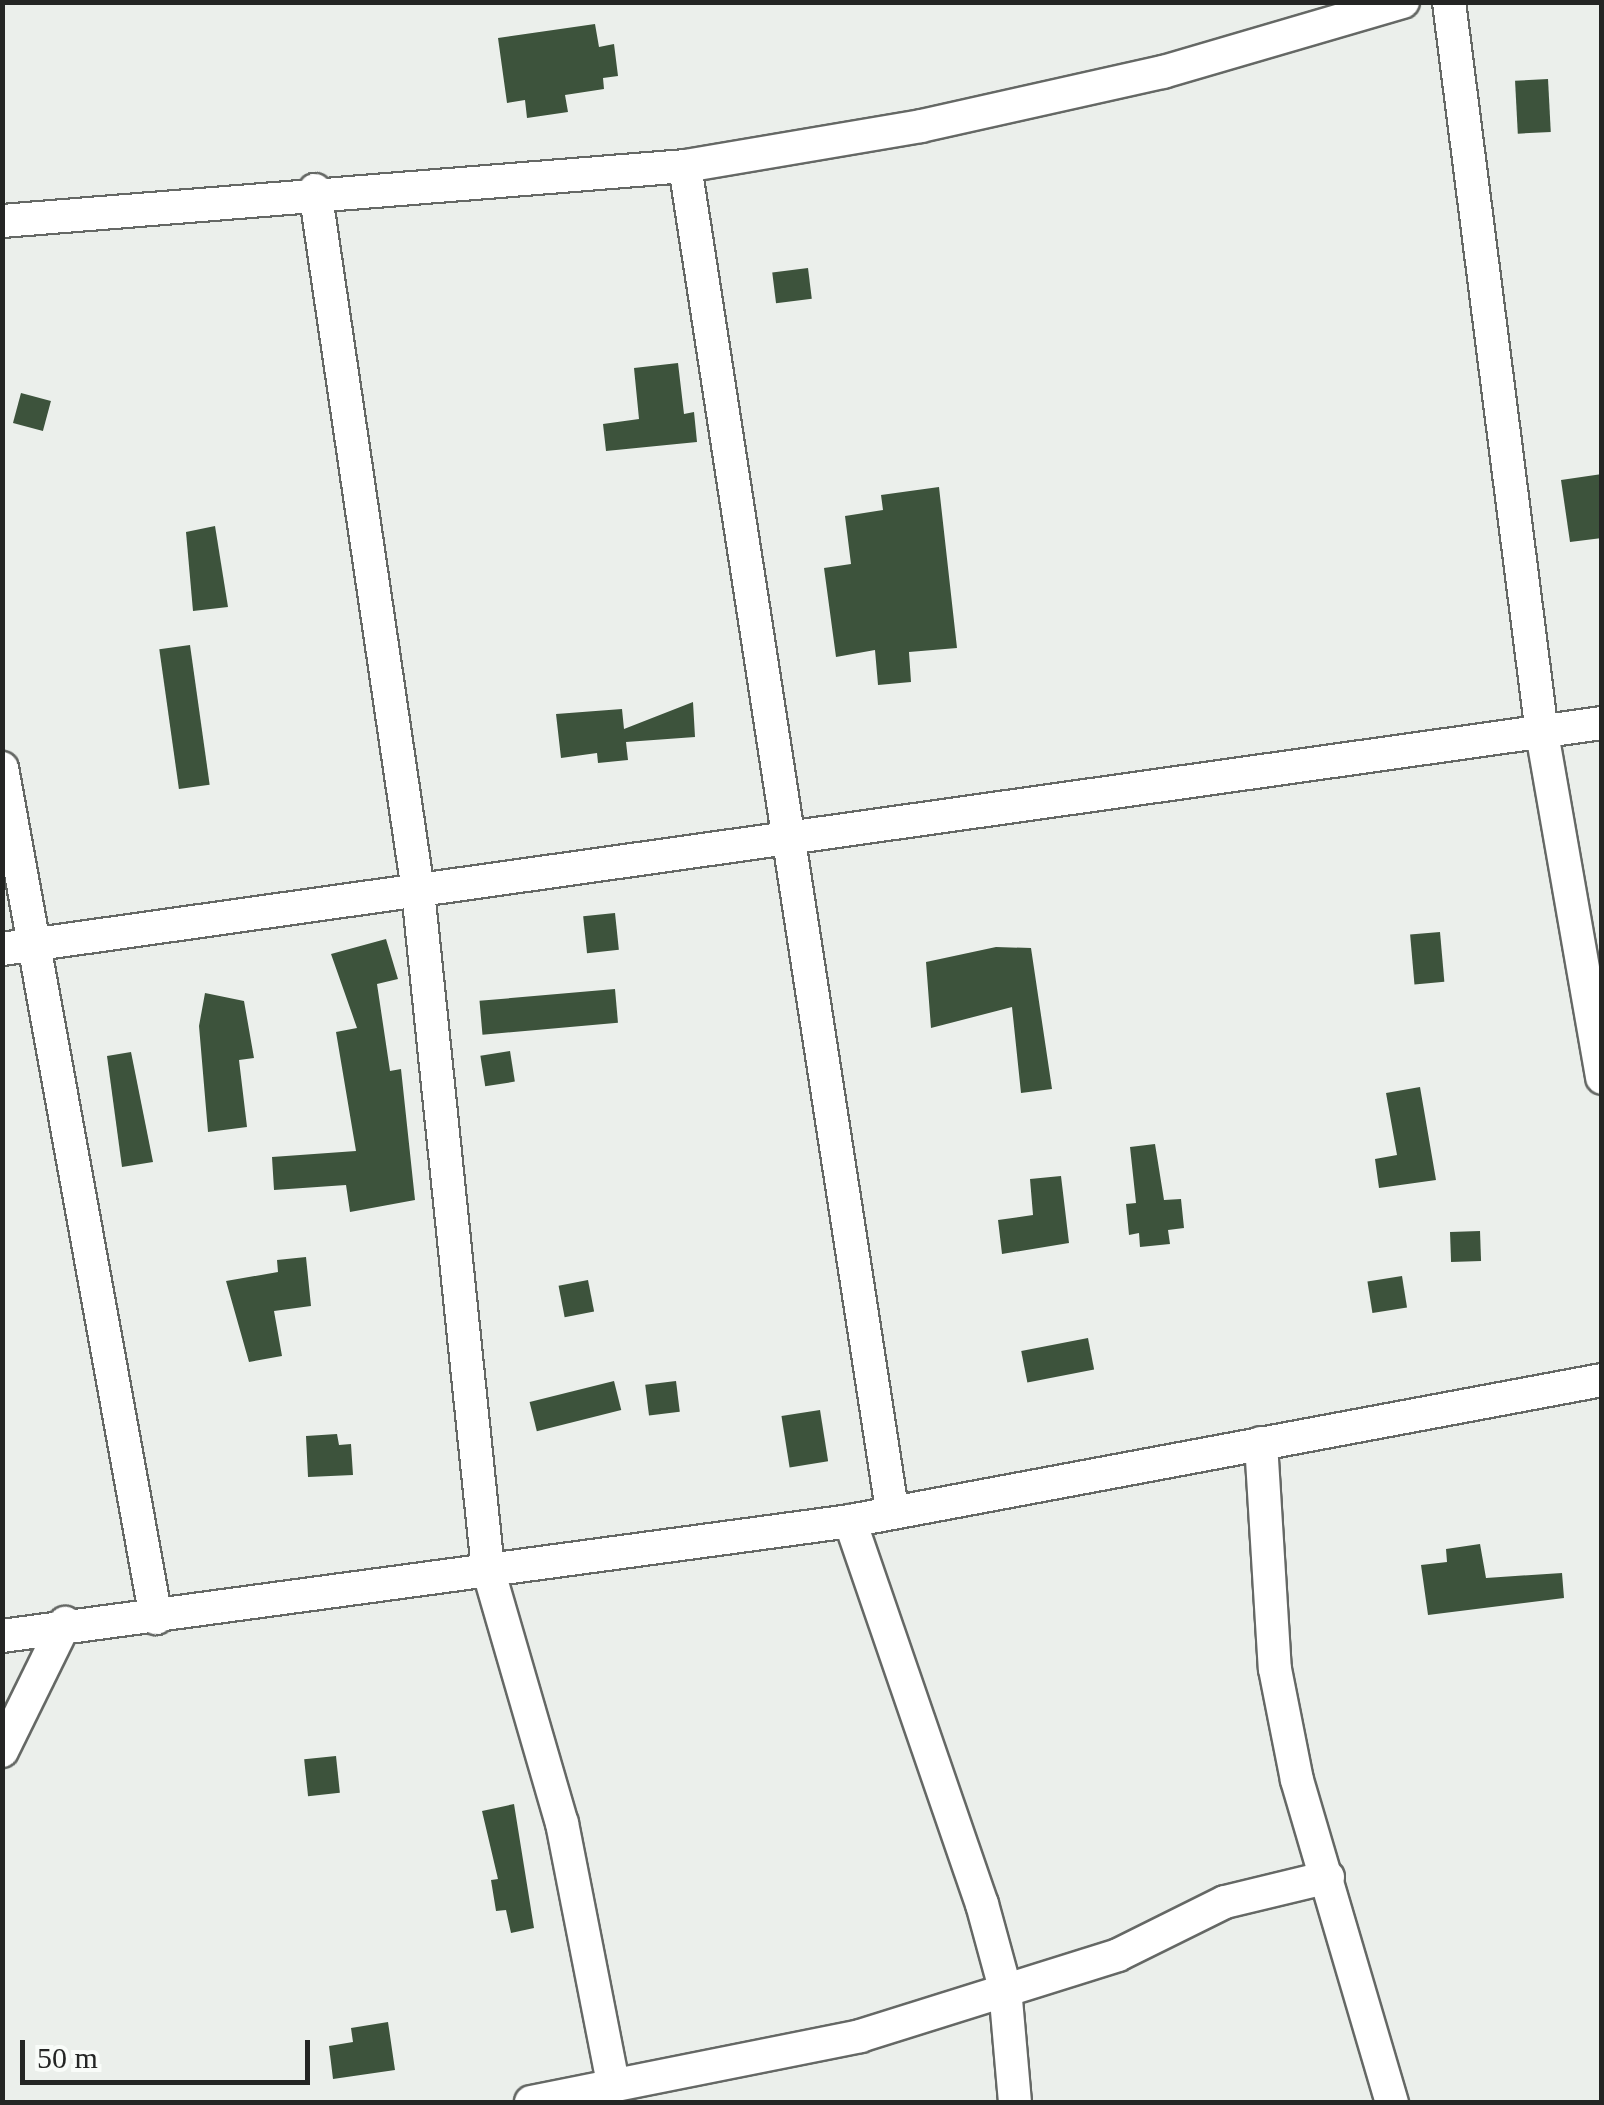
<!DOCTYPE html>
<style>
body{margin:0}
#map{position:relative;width:1604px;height:2105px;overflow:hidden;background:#ebefeb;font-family:"Times New Roman",serif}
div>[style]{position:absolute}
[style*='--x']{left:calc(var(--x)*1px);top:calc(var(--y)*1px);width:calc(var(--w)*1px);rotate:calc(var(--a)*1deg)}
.building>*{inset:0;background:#3d533c;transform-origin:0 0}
.roads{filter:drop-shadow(2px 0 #656865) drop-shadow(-2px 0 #656865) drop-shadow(0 2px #656865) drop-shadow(0 -2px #656865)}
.minor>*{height:32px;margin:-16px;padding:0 16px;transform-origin:16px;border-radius:16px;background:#fff}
span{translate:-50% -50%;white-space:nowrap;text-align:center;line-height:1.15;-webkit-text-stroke:10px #f9fcf9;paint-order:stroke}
.frame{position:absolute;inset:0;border:5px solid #242524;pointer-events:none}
.scale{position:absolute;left:20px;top:2040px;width:290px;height:45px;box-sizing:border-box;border:5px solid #242524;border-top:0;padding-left:12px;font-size:30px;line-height:35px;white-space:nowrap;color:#242524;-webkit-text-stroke:8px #f9fcf9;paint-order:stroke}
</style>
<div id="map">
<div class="building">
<i style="clip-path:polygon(595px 24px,599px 47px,614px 44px,618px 76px,603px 78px,604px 89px,565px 95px,568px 112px,527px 118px,525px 100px,507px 103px,498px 38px)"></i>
<i style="left:1548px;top:79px;width:53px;height:33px;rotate:87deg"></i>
<i style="left:808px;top:268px;width:31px;height:36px;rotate:83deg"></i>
<i style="clip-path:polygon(678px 363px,684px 414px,694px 412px,697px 442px,606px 451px,603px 424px,639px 419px,634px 368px)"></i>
<i style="left:21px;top:393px;width:31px;height:31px;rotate:15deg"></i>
<i style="clip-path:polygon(1602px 474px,1602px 538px,1570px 542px,1561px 480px)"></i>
<i style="clip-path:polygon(939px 487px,957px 648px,909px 652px,911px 682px,878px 685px,875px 650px,836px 657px,824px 568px,851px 564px,845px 516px,883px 510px,881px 495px)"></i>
<i style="clip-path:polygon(215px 526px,228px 607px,193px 611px,186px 532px)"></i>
<i style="left:190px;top:645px;width:141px;height:31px;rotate:82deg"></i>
<i style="clip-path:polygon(693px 702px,695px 737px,626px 742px,628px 760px,598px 763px,597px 753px,561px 758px,556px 714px,622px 709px,624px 729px)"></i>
<i style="left:615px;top:913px;width:37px;height:32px;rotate:84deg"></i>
<i style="left:1440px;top:932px;width:50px;height:30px;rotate:85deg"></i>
<i style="clip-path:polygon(386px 939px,398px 979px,377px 984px,390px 1071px,401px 1069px,415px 1200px,350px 1212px,346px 1185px,274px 1190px,272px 1157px,356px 1151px,336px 1032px,357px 1028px,331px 954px)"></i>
<i style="clip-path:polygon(996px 947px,1031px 948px,1052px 1089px,1021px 1093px,1012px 1007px,931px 1028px,926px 962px)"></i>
<i style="left:615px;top:989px;width:34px;height:136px;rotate:85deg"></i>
<i style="clip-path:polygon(205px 993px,244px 1001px,254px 1058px,239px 1060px,247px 1127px,208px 1132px,199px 1026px)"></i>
<i style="left:510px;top:1051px;width:31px;height:30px;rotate:81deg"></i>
<i style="clip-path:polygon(131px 1052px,153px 1162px,122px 1167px,107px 1056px)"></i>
<i style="clip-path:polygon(1420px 1087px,1436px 1180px,1379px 1188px,1375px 1159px,1397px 1155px,1386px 1093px)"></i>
<i style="clip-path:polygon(1155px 1144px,1164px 1200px,1181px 1199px,1184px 1228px,1168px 1230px,1170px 1244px,1140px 1247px,1139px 1233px,1129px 1235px,1126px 1204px,1136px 1203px,1130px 1147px)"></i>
<i style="clip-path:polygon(1061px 1176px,1069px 1243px,1002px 1254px,998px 1220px,1033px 1215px,1030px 1179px)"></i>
<i style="left:1480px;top:1231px;width:30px;height:30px;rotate:88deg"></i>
<i style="clip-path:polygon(306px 1257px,311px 1306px,274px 1311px,282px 1356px,249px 1362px,226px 1281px,278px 1272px,277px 1260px)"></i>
<i style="left:1402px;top:1276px;width:32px;height:35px;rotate:81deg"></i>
<i style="left:588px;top:1280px;width:32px;height:30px;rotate:79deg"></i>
<i style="left:1088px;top:1338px;width:32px;height:68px;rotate:79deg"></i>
<i style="left:614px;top:1381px;width:30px;height:87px;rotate:76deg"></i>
<i style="left:676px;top:1381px;width:31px;height:31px;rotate:83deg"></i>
<i style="left:820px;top:1410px;width:52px;height:39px;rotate:81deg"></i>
<i style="clip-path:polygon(337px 1434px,339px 1445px,351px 1444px,353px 1475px,308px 1477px,306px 1436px)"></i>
<i style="clip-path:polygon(1480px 1544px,1486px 1578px,1562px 1573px,1564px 1598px,1428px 1615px,1421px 1565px,1447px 1562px,1446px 1549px)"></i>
<i style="left:336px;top:1756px;width:37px;height:32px;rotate:84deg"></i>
<i style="clip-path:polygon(514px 1804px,534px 1928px,511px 1933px,506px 1910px,496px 1911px,491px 1880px,498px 1879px,482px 1811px)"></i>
<i style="clip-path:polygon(388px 2022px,395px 2070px,333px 2079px,329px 2046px,353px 2042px,351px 2028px)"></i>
</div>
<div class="roads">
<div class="minor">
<i style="--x:1449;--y:2;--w:737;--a:82.75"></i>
<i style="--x:1542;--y:733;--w:350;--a:80.1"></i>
<i style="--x:685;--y:166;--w:1360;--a:81.24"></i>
<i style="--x:315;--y:190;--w:709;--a:81.64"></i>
<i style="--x:418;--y:891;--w:682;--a:84.11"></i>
<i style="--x:488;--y:1569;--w:265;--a:73.8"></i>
<i style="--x:562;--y:1823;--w:265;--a:78.9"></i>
<i style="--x:2;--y:221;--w:685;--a:-4.6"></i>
<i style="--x:685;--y:166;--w:239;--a:-9.6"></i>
<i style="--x:921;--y:126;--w:248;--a:-12.6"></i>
<i style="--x:1163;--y:72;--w:250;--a:-16.3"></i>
<i style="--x:2;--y:768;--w:864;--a:79.73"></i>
<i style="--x:2;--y:949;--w:1616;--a:-8.04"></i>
<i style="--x:1261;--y:1443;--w:226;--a:86.5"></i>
<i style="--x:1275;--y:1669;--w:113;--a:78.8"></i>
<i style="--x:1297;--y:1780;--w:336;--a:73.6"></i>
<i style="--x:850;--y:1521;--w:405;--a:71"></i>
<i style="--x:982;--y:1904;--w:87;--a:74.7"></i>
<i style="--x:1005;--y:1988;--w:114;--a:85"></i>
<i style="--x:2;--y:1636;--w:856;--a:-7.72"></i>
<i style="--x:850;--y:1521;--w:765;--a:-10.62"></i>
<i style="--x:2;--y:1751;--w:143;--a:-63.8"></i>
<i style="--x:531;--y:2102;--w:336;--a:-11.3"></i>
<i style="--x:860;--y:2036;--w:270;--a:-17.4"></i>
<i style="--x:1118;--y:1955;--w:119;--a:-26.4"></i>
<i style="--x:1225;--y:1902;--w:106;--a:-13.6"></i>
</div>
</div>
<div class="frame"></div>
<div class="scale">50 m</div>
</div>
